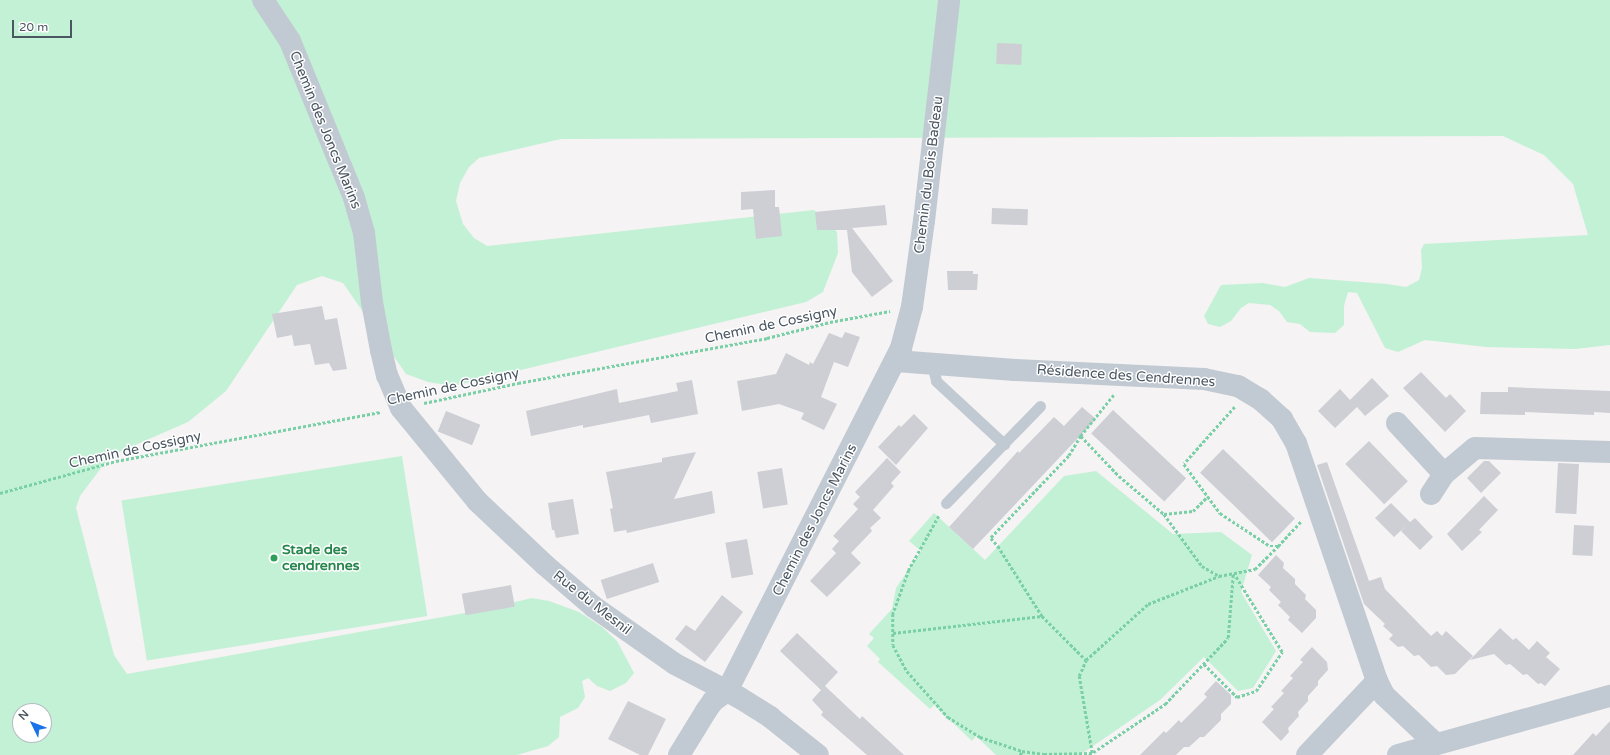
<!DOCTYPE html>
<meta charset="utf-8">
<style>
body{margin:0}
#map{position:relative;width:1610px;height:755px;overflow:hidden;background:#f5f3f3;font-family:"Varela Round",sans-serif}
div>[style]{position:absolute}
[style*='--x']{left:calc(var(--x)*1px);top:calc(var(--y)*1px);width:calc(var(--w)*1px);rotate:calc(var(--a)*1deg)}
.green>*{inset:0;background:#c3f1d5;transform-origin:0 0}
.building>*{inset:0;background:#cdcfd5;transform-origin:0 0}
.path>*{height:2.5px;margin-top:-1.25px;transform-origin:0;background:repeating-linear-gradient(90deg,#7ad0a6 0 3px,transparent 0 5px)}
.service>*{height:11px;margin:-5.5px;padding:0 5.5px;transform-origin:5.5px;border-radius:5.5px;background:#c1cad2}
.minor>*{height:22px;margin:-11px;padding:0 11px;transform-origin:11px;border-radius:11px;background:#c1cad2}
.dots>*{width:11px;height:11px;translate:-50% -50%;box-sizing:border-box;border:2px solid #fff;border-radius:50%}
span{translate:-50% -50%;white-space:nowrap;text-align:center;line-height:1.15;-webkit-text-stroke:3px #fff;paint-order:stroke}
.street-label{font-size:14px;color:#4a5661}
.leisure-label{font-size:14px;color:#27864d;font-weight:700}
.left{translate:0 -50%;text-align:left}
.north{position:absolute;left:12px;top:703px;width:40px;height:40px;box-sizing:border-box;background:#fff;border:1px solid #b7bbc0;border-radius:50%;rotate:313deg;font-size:11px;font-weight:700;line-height:16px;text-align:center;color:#4a5661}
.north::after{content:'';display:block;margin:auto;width:14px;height:18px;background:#1a73e8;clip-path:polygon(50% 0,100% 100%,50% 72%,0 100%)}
.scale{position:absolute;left:12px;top:20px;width:60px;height:18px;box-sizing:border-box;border:2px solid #4a5661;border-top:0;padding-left:5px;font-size:12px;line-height:14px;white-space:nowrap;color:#4a5661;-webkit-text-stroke:3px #fff;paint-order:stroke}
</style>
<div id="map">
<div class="green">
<i style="clip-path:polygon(evenodd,0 0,1610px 0,1610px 345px,1575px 349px,1486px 347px,1425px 340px,1398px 352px,1385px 348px,1357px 293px,1348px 292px,1344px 306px,1344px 325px,1335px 333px,1310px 332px,1300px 324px,1287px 322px,1279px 311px,1270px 305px,1249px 303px,1241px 308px,1231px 321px,1220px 327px,1208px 324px,1204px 316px,1221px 285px,1263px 283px,1285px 287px,1309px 278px,1387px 284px,1406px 287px,1419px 280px,1422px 268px,1421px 250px,1424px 244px,1588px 235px,1573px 184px,1544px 155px,1503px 136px,561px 139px,479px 158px,469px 167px,460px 183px,456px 201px,463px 224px,474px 238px,487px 246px,814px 210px,837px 232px,838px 253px,823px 292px,806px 302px,453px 386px,428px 382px,406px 374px,343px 283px,322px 276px,297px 285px,226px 391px,188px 422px,110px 456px,80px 496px,76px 508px,114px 655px,127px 674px,487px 609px,532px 598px,549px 601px,579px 612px,602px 627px,617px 641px,634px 673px,626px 683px,610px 691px,597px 686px,588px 678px,582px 681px,585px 697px,578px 708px,560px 717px,559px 737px,548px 746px,517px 755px,0 755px,0 0,20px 711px,44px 711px,44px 735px,20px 735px,20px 711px)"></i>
<i style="left:402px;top:456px;width:162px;height:284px;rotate:81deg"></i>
<i style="clip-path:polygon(1096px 471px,1173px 534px,1221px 532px,1252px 555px,1241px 592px,1276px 651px,1253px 688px,1238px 691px,1204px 657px,1160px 700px,1080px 755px,996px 755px,976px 736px,972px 741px,934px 705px,930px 709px,878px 662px,880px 659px,867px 646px,874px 638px,869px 634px,892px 609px,896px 588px,921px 551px,909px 541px,934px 513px,985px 560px,1064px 476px)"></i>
</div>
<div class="building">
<i style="left:997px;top:43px;width:25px;height:21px;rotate:2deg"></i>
<i style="clip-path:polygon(775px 190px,775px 207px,779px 207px,782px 236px,756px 239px,753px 209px,741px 210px,741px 192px)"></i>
<i style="clip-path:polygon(885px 205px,887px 225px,852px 228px,893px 281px,872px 297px,852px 272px,847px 230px,817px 230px,815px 212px)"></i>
<i style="left:992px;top:208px;width:36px;height:16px;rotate:2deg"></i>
<i style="clip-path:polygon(947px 271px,973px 271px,973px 274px,978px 274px,977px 290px,948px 290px)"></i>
<i style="clip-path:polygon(322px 306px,325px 320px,337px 318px,347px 369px,333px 371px,329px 363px,315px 365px,310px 344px,294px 346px,292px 335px,277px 338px,272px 314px)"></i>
<i style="clip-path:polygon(845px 332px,860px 337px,848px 367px,834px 362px,821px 397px,837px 404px,824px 430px,801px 419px,804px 413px,779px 404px,742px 411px,737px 381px,776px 374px,786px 353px,809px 365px,810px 362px,813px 364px,829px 333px,842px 338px)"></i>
<i style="clip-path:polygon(1421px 372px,1446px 398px,1450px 394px,1466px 411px,1445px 432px,1403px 388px)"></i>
<i style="clip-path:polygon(1372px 378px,1389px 396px,1365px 416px,1357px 407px,1335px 428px,1318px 411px,1340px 389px,1350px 400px)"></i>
<i style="clip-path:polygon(692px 380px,698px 414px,651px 423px,649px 415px,583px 428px,583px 425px,531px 436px,526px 411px,617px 389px,619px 403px,678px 391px,676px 383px)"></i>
<i style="clip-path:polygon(1508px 387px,1610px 391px,1610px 413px,1594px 412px,1594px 415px,1525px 412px,1525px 415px,1480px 414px,1481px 392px,1508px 392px)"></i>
<i style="clip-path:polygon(1082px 407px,1096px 419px,973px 549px,949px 527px,1018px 451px,1019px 453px,1054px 417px,1064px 426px)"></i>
<i style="left:1113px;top:410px;width:100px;height:32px;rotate:43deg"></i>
<i style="left:446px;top:411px;width:37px;height:22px;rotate:22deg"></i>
<i style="clip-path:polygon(914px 414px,928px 428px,896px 465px,878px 447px,899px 425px,901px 427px)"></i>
<i style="left:1369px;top:441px;width:56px;height:33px;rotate:46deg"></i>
<i style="left:1223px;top:449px;width:100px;height:33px;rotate:44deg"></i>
<i style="clip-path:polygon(696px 452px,674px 499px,712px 491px,715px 513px,627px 533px,626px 530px,614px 532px,610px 509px,613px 508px,606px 472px,662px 462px,662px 458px)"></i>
<i style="clip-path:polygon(887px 458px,901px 472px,891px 483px,894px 486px,873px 510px,881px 518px,870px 528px,872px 531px,851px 553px,861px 563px,827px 597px,810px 581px,836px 553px,832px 549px,839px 541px,833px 536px,858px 509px,853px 504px,860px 497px,855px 492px)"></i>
<i style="clip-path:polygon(1484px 461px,1489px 461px,1501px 473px,1481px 493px,1467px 478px)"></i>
<i style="clip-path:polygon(1327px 462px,1369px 581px,1381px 577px,1385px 589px,1431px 636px,1437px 631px,1442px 636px,1446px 631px,1473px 656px,1455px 674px,1446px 675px,1437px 666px,1431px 667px,1419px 655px,1414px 656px,1403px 646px,1398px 647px,1389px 639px,1393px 635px,1383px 626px,1385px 624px,1364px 604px,1317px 465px)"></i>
<i style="left:1558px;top:463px;width:21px;height:50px;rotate:3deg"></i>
<i style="left:782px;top:468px;width:37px;height:25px;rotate:81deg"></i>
<i style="clip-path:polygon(1484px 496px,1498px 510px,1479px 530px,1482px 532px,1462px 551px,1447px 534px)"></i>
<i style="clip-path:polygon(573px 499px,579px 534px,556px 538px,554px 530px,552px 530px,548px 503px)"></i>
<i style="clip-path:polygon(1391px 503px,1410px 522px,1415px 518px,1433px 537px,1420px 550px,1401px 531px,1407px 525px,1394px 537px,1375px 518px)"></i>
<i style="left:1574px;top:525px;width:20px;height:30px;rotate:3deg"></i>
<i style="left:747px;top:539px;width:36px;height:22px;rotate:80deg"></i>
<i style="clip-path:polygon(1276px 555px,1284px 563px,1283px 568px,1295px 579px,1295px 584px,1306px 595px,1305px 599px,1316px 610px,1316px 618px,1302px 633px,1288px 620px,1290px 617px,1278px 605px,1281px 602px,1269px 590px,1271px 587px,1258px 575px)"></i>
<i style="left:653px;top:563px;width:20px;height:55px;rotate:72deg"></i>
<i style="left:511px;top:585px;width:22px;height:50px;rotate:80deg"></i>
<i style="clip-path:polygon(722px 595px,743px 612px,705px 662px,675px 639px,686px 625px,695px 631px)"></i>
<i style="clip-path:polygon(1500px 628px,1513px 640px,1516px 638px,1529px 650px,1537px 641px,1550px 653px,1546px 657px,1560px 669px,1545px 686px,1541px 683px,1538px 684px,1527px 674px,1523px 675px,1510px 664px,1506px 665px,1494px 654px,1470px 660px)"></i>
<i style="clip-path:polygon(797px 633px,838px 672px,825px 686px,860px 719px,862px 716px,904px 755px,867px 755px,821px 715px,823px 712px,812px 700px,821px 690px,780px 651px)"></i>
<i style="clip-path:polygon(1312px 647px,1327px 662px,1328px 670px,1318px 681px,1318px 685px,1308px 696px,1308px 701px,1298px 712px,1299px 716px,1288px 728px,1289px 732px,1281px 741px,1262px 722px,1274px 709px,1271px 707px,1284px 693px,1281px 691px,1293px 678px,1290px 676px,1303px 662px,1300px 660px)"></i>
<i style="clip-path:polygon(1216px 681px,1231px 695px,1231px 704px,1221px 714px,1221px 720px,1204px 737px,1200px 737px,1189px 747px,1184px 747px,1176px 755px,1140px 755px,1164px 731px,1166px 733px,1179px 720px,1181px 723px,1207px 697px,1204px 694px)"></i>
<i style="clip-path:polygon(628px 701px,666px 719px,648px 755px,640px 755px,608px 739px)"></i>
<i style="clip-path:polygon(1610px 721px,1610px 755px,1573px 755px,1593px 733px,1596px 736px)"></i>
</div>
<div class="path">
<i style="--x:1114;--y:395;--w:53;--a:128.8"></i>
<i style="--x:1081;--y:436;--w:55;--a:46.5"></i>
<i style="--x:1119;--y:476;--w:59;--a:40.2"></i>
<i style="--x:1164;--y:514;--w:29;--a:-6"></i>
<i style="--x:1193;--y:511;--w:21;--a:-45"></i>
<i style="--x:424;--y:403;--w:96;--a:-12"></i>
<i style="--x:518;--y:383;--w:253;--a:-10.2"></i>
<i style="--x:767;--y:338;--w:65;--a:-14.3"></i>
<i style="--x:830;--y:322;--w:61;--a:-10.4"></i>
<i style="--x:1235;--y:407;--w:76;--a:131.8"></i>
<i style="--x:1184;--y:464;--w:61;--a:53.7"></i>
<i style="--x:1220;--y:513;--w:60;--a:33.4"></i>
<i style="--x:1270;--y:546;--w:8;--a:0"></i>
<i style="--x:1278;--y:546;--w:34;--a:-47"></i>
<i style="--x:1081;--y:436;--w:23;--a:121"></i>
<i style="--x:1069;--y:456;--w:113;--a:133.6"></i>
<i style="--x:991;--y:538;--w:11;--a:49"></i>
<i style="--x:998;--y:546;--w:83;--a:57.8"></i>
<i style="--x:1042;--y:616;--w:62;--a:45"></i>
<i style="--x:1086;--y:660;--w:84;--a:-42.1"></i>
<i style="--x:1148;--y:604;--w:76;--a:-21.5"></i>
<i style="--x:1219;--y:576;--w:37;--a:-11"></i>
<i style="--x:1255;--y:569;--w:33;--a:-45"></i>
<i style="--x:0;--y:493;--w:120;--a:-15.4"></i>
<i style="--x:116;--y:461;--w:269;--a:-10.5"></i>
<i style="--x:1164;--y:514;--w:64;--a:53.8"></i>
<i style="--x:1202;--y:566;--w:20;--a:30"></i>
<i style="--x:939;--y:516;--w:62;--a:119.1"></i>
<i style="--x:909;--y:570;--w:47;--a:110"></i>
<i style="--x:893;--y:614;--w:31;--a:90"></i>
<i style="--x:893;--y:645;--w:30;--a:62"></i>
<i style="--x:907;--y:671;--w:62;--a:48.3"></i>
<i style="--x:948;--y:717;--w:38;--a:32"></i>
<i style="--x:980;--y:737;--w:44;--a:18.4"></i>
<i style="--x:1022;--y:751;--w:22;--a:8"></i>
<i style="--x:1044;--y:754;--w:48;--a:-1.2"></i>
<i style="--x:1092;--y:753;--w:78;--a:-99.6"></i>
<i style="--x:1079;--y:676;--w:17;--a:-66"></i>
<i style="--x:893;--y:633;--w:150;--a:-6.5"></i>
<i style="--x:1204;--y:664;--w:47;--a:45"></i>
<i style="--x:1237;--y:697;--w:20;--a:-18"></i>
<i style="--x:1256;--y:691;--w:47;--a:-56.3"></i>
<i style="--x:1282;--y:652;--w:92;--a:-121.6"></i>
<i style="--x:1020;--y:755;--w:4;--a:-63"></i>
<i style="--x:1089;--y:755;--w:92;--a:-33.9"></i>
<i style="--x:1165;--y:704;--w:91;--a:-46.3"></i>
<i style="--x:1228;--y:638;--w:64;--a:-85.5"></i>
</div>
<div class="service">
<i style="--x:932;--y:363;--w:18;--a:77"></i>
<i style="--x:936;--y:381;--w:93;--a:42.8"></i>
<i style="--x:946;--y:503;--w:135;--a:-45.9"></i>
</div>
<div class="minor">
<i style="--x:263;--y:0;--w:49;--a:56.6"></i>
<i style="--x:290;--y:41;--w:170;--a:67.8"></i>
<i style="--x:354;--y:198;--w:36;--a:74"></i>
<i style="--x:364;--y:233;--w:69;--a:83.4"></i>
<i style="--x:372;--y:302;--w:49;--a:79.4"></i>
<i style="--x:381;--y:350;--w:26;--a:77"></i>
<i style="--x:387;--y:375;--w:36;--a:67"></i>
<i style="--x:401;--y:408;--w:120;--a:50.7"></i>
<i style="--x:477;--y:501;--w:93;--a:43.3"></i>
<i style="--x:545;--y:565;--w:65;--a:40.6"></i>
<i style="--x:594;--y:607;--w:99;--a:35.1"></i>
<i style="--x:675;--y:664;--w:73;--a:27.6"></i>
<i style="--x:740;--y:698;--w:36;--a:32"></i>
<i style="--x:770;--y:717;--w:61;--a:38.4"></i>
<i style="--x:896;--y:361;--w:119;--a:4.3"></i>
<i style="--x:1015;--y:370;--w:189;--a:2.7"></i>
<i style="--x:1204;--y:379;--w:35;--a:12"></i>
<i style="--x:1238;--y:386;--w:26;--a:31"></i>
<i style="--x:1260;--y:399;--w:30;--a:42"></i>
<i style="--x:1282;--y:419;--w:28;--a:60"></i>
<i style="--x:1296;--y:443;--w:251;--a:71.2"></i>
<i style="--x:1377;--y:681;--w:16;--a:63"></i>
<i style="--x:1384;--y:695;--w:71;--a:43.3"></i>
<i style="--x:1397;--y:423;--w:69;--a:47.3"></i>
<i style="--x:1431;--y:494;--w:24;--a:-57"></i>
<i style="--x:1444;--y:474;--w:40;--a:-40"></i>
<i style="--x:1475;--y:448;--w:135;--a:1.7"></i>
<i style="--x:679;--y:755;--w:52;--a:-58.5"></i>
<i style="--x:706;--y:711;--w:12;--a:-55"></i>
<i style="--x:713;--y:701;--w:17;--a:-36"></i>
<i style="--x:727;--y:691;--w:385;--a:-63.1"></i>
<i style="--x:901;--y:348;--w:42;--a:-75"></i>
<i style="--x:912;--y:307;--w:87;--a:-82.1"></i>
<i style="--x:924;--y:221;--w:222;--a:-83.5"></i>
<i style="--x:1307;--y:755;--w:102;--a:-46.6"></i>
<i style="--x:1398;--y:755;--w:220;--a:-15.6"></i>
</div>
<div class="dots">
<i style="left:274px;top:558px;background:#2e9e5b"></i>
</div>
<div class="street-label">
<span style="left:325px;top:130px;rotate:68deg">Chemin des Joncs Marins</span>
<span style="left:929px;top:175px;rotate:-83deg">Chemin du Bois Badeau</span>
<span style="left:771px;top:325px;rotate:-12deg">Chemin de Cossigny</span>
<span style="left:1126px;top:376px;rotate:4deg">Résidence des Cendrennes</span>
<span style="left:453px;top:387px;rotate:-12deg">Chemin de Cossigny</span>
<span style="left:135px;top:450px;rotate:-12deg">Chemin de Cossigny</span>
<span style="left:815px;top:520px;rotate:-63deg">Chemin des Joncs Marins</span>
<span style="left:592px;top:603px;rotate:38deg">Rue du Mesnil</span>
</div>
<div class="leisure-label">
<span class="left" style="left:282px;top:558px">Stade des<br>cendrennes</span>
</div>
<div class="north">N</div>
<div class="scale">20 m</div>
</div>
